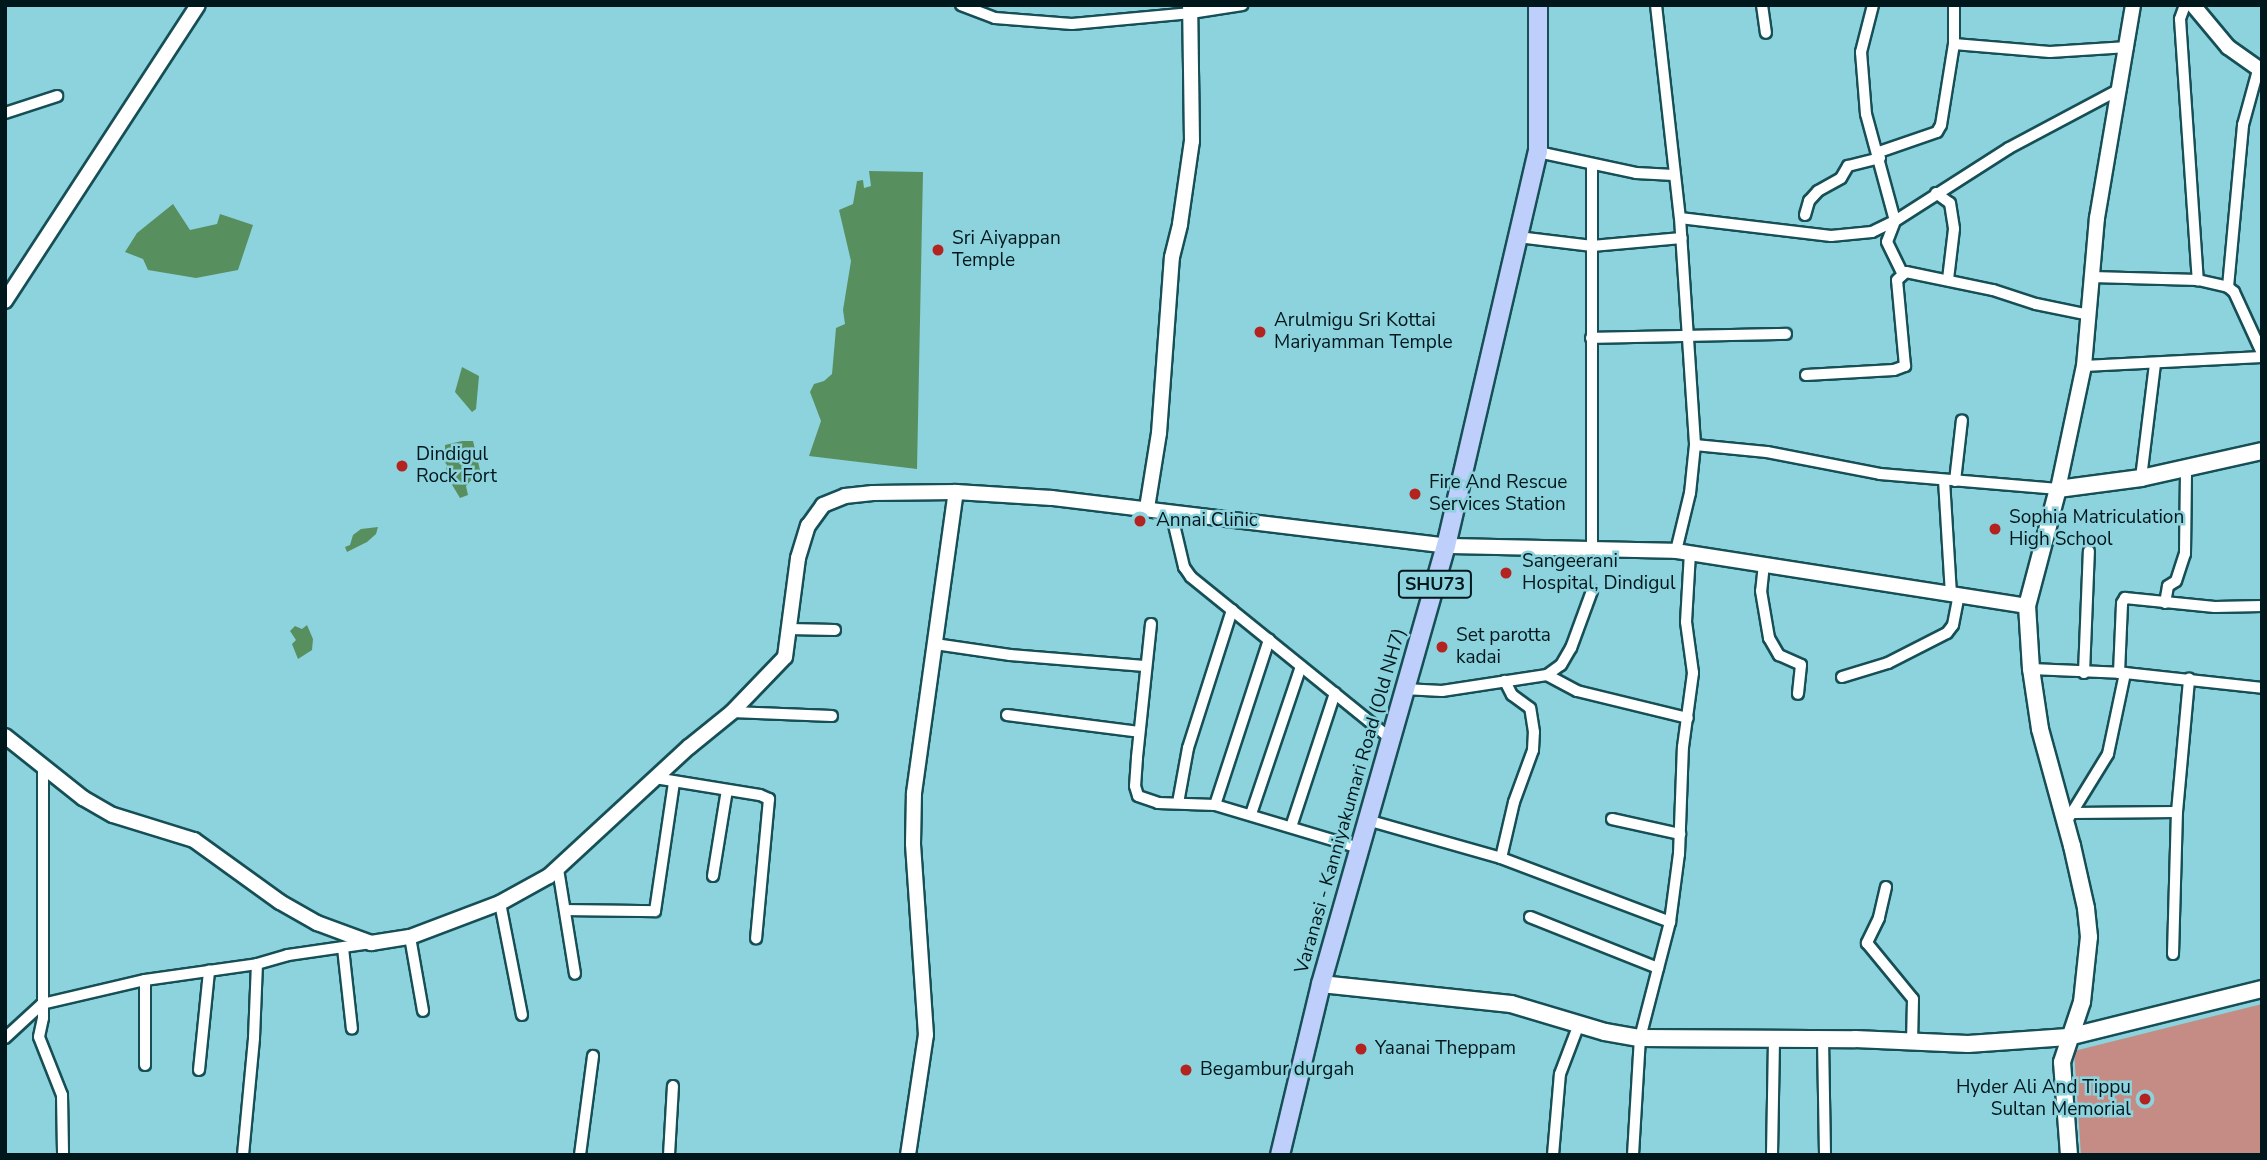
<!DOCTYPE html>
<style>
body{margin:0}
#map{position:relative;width:2267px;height:1160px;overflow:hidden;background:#8cd3de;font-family:"Nunito Sans",sans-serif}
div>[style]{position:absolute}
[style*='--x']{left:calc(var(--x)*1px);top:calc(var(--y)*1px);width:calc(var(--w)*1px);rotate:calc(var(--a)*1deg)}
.green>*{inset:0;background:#c48c84}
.water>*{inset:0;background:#588f5f}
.roads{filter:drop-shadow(2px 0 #164f56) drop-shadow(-2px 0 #164f56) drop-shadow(0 2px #164f56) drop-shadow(0 -2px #164f56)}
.minor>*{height:10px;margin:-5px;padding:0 5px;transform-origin:5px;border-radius:5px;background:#fff}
.tertiary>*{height:14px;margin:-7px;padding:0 7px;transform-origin:7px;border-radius:7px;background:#fff}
.secondary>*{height:16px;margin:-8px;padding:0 8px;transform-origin:8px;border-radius:8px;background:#fff}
.primary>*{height:18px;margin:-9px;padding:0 9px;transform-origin:9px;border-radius:9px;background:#becffc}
.dots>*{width:19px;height:19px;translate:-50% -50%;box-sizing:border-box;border:4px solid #8cd3de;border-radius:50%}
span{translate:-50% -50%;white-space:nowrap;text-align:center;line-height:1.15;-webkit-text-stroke:5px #8cd3de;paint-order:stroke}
.shield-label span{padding:2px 5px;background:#8cd3de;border:2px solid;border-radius:5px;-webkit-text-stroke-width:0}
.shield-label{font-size:18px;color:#00171b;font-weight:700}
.poi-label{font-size:19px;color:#00171b}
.left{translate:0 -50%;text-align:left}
.right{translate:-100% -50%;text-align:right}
.street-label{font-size:19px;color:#00171b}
.frame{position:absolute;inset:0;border:7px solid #00171b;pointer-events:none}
</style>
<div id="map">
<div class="green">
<i style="clip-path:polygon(2262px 1004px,2262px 1155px,2081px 1155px,2074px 1051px)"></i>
</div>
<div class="water">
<i style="clip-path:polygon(869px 171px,923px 172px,917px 469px,809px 456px,821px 421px,810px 392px,814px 384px,824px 381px,832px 374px,836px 328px,845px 324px,843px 310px,851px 261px,839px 210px,853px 204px,857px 181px,863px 180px,864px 188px,871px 186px)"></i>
<i style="clip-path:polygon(173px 204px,190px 230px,217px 224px,220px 214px,253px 225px,238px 270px,196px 278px,148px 270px,143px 259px,125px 252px,137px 233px)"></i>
<i style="clip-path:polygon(462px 367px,479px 376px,476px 409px,472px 412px,455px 392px)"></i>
<i style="clip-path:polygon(462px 441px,473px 441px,480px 470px,466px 486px,468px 495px,460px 498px,451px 483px,450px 471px,446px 470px,447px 465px,440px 457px,445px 450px,445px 445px)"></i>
<i style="clip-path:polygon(378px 527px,376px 534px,367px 542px,347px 552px,345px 547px,350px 545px,353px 535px,361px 529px)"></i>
<i style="clip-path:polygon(307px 625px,313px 639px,312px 650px,298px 659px,292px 644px,296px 640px,290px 631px,295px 626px,302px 629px)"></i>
</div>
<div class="roads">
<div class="minor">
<i style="--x:961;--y:5;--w:36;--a:21"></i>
<i style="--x:995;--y:18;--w:77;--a:4.5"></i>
<i style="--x:1072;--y:24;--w:120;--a:-5.3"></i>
<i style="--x:1191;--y:13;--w:52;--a:-8.9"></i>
<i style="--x:1656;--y:5;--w:214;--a:83.6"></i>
<i style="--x:1680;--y:218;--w:227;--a:86.2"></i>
<i style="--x:1695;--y:445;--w:48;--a:95.9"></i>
<i style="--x:1690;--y:493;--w:60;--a:103.6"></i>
<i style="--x:1762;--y:5;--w:28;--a:82"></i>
<i style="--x:1873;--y:5;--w:49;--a:104.3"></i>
<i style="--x:1861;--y:52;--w:62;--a:85.4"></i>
<i style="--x:1866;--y:114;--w:111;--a:74.8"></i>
<i style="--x:1895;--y:221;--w:22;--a:111"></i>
<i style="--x:1887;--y:242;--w:34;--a:64"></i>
<i style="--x:1954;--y:5;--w:39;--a:90"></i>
<i style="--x:1954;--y:44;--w:96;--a:4.8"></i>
<i style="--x:2050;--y:52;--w:78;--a:-3.7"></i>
<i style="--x:2185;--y:5;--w:15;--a:110"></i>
<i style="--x:2180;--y:19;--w:262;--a:86.1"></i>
<i style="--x:5;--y:113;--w:55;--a:-18.1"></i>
<i style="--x:1538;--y:152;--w:100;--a:12.1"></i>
<i style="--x:1636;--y:173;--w:38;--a:3"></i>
<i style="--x:1879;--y:152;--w:61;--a:-19"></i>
<i style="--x:1937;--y:132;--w:8;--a:-60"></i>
<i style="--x:1941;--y:125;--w:82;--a:-80.9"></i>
<i style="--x:1936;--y:193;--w:17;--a:36"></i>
<i style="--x:1950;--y:203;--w:26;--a:81"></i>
<i style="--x:1954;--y:229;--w:50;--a:96.8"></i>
<i style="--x:1805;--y:215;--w:15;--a:-74"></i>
<i style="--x:1809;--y:201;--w:13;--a:-48"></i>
<i style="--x:1818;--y:191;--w:26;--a:-29"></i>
<i style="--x:1841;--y:178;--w:14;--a:-60"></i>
<i style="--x:1848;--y:166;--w:33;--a:-14"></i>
<i style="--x:1680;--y:218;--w:152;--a:6.8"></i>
<i style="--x:1831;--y:236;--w:41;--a:-5.6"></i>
<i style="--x:1872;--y:232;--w:25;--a:-26"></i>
<i style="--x:1895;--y:221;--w:135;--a:-32.6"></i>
<i style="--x:2009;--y:148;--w:126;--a:-28"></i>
<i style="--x:1518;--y:237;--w:75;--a:6.9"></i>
<i style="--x:1592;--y:246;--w:90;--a:-5.1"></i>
<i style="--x:2092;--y:277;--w:106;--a:1.6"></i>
<i style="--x:2198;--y:280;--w:31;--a:13"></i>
<i style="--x:2228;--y:287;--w:8;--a:40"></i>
<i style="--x:2234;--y:292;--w:67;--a:65.3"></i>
<i style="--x:2228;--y:287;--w:163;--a:-84.7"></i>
<i style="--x:2243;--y:125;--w:57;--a:-74.7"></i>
<i style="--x:1591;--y:338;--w:195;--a:-1.2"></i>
<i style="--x:2084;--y:366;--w:178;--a:-2.9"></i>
<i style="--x:1806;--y:375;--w:88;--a:-3.3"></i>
<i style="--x:1894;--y:370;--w:12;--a:-20"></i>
<i style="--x:1905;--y:366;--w:86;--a:-95.3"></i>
<i style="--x:1897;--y:280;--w:12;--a:-42"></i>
<i style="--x:1906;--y:272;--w:89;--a:11.7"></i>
<i style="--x:1993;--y:290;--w:45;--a:18"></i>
<i style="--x:2036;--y:304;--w:54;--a:11.7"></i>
<i style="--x:1695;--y:445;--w:72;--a:5.6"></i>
<i style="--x:1767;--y:452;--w:115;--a:11"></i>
<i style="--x:1880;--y:474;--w:179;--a:4.8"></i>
<i style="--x:2141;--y:478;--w:115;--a:-83"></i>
<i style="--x:1944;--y:480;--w:114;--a:86.5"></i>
<i style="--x:1955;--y:481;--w:61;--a:-83.5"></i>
<i style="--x:1171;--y:512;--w:57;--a:76.7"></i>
<i style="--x:1184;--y:567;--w:12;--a:55"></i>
<i style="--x:1191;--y:577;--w:256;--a:39"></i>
<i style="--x:1592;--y:550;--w:386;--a:-90"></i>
<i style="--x:1764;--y:564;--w:27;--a:96"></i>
<i style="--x:1761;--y:591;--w:48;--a:80.3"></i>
<i style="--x:1769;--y:638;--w:20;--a:60"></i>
<i style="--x:1779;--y:655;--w:24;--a:24"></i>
<i style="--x:1801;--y:665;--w:29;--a:96"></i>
<i style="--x:2165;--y:603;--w:17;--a:-80"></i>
<i style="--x:2168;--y:586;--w:9;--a:-32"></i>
<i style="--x:2176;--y:581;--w:28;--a:-72"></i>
<i style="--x:2185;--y:554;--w:86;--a:-89.3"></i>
<i style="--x:1151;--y:624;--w:135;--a:96"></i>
<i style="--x:1137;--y:758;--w:28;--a:94"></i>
<i style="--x:1135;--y:786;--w:10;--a:73"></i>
<i style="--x:1138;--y:796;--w:21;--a:19"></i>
<i style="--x:1158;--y:803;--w:57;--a:2"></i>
<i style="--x:1215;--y:805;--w:150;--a:16.6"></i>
<i style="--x:789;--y:629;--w:46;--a:1.2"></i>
<i style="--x:935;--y:644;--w:76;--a:8.3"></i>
<i style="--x:1010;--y:655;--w:135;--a:4.7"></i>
<i style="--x:2031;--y:669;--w:94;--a:2.4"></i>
<i style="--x:2125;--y:673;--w:138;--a:6.2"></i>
<i style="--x:2084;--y:673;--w:122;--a:-87.7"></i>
<i style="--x:2119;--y:673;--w:70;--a:-87.5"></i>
<i style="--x:2122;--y:603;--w:6;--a:-59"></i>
<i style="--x:2125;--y:598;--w:90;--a:5.7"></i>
<i style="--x:2215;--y:607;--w:47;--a:-1.2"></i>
<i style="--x:1547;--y:675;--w:34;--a:28"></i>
<i style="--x:1577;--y:691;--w:114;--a:13.7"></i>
<i style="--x:1842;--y:677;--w:48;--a:-16.9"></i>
<i style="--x:1888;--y:663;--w:66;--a:-27"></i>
<i style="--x:1947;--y:633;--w:10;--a:-53"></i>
<i style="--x:1953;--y:625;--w:31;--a:-79"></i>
<i style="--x:1404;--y:689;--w:38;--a:3"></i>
<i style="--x:1442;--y:691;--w:106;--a:-8.7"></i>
<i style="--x:1547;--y:675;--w:17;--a:-36"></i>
<i style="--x:1561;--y:665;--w:20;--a:-60"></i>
<i style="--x:1571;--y:648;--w:61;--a:-69.8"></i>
<i style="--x:732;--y:712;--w:100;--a:2.3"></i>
<i style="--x:1007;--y:715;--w:133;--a:7.3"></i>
<i style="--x:43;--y:767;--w:251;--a:90"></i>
<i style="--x:43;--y:1018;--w:19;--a:102"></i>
<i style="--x:39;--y:1037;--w:62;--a:68.4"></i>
<i style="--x:62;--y:1095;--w:60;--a:89"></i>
<i style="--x:655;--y:778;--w:106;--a:9.2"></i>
<i style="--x:760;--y:795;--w:10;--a:24"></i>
<i style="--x:769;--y:799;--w:140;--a:95.3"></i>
<i style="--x:1178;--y:803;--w:56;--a:-79.7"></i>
<i style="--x:1188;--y:748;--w:145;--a:-72.3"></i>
<i style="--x:1215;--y:805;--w:174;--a:-71.9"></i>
<i style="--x:2073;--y:813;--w:104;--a:-0.6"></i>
<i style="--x:1251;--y:814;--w:156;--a:-71.3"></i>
<i style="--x:1612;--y:819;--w:70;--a:12.4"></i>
<i style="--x:1367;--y:820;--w:139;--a:15.8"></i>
<i style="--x:1501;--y:858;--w:181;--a:20.7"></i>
<i style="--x:2065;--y:824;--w:82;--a:-58.4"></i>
<i style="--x:2108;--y:754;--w:83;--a:-78.1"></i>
<i style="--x:1291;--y:827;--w:141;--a:-71.8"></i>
<i style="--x:1501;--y:858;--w:57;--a:-76.9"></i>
<i style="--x:1514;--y:802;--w:55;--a:-69.9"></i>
<i style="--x:1533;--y:750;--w:18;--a:-87"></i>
<i style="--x:1534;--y:732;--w:24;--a:-99"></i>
<i style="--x:1530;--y:708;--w:22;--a:-144"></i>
<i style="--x:1512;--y:695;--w:16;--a:-117"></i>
<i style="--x:558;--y:869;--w:106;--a:80.8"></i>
<i style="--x:713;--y:876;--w:87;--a:-80.8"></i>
<i style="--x:1886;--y:887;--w:32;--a:103"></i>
<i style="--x:1879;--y:918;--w:28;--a:116"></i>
<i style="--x:1867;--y:943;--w:72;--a:50.6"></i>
<i style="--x:1913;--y:999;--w:44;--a:91.3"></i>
<i style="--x:500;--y:903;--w:114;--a:78.9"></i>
<i style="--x:567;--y:910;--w:88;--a:0.7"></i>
<i style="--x:655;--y:911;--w:130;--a:-81.6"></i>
<i style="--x:1530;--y:917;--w:138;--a:21.7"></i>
<i style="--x:410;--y:937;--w:75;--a:80"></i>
<i style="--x:343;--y:948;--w:81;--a:83.7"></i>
<i style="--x:2173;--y:954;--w:142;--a:-88.4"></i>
<i style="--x:2177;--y:812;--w:134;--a:-84.8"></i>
<i style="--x:145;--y:980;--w:85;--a:90"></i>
<i style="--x:5;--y:1038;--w:50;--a:-42.6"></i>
<i style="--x:42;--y:1004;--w:106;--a:-13.1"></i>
<i style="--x:145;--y:980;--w:113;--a:-8.1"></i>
<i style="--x:257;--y:964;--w:32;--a:-16"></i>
<i style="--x:288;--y:955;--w:84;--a:-8.2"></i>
<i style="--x:1823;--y:1039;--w:116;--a:89"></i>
<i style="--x:199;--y:1070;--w:100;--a:-84.2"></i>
<i style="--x:243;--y:1155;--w:118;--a:-84.6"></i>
<i style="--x:254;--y:1038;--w:74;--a:-87.7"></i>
<i style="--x:580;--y:1155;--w:100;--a:-82.5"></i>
<i style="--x:669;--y:1155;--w:69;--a:-86.7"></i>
<i style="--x:1553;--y:1155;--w:81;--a:-85.1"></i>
<i style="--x:1560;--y:1074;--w:53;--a:-69.2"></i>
<i style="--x:1633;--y:1155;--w:117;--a:-86.6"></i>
<i style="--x:1640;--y:1038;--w:120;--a:-75.5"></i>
<i style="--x:1670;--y:922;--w:69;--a:-82.5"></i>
<i style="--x:1679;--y:854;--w:107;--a:-87.9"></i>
<i style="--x:1683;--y:747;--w:75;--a:-82.3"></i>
<i style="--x:1693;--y:673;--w:51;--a:-97.8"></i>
<i style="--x:1686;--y:622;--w:70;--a:-86.7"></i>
<i style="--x:1772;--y:1155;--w:114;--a:-89"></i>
</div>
<div class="tertiary">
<i style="--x:2193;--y:5;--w:55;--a:50.2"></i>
<i style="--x:2228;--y:47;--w:42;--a:35.2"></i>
<i style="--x:5;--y:301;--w:353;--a:-56.9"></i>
<i style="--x:2058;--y:489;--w:126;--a:-78.1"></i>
<i style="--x:2084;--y:366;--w:149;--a:-85"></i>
<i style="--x:2097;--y:218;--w:216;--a:-80.4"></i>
<i style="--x:1147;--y:508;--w:76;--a:-80.9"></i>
<i style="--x:1159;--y:433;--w:176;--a:-85.8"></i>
<i style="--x:1172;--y:257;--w:34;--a:-76"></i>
<i style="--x:1180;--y:224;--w:84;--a:-81.8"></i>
<i style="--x:1192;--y:141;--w:136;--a:-90.8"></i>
<i style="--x:5;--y:736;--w:100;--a:38.5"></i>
<i style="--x:83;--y:798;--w:34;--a:30"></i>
<i style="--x:113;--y:815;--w:85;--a:17.2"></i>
<i style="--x:194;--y:840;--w:106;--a:35.8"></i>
<i style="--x:280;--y:902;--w:43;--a:29.6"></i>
<i style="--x:317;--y:923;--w:58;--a:20.3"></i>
<i style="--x:371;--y:943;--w:39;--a:-9"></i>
<i style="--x:410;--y:937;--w:96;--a:-20.7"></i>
<i style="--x:500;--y:903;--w:56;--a:-28.9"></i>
<i style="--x:549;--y:876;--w:190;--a:-42.7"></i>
<i style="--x:689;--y:747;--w:55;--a:-39.1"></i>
<i style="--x:732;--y:712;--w:76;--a:-46.1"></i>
<i style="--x:785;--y:657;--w:100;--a:-82.5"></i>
<i style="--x:798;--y:558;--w:34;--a:-73"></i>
<i style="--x:808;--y:526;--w:26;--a:-54"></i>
<i style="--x:823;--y:505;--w:24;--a:-22"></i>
<i style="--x:845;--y:496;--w:28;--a:-6"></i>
<i style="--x:873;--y:493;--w:83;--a:-0.7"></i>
<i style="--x:956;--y:492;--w:96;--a:3.6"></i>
<i style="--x:1052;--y:498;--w:397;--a:6.9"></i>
<i style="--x:1446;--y:546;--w:230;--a:1.2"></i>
<i style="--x:1676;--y:551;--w:355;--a:8.9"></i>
<i style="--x:908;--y:1155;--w:121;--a:-81.5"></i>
<i style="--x:926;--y:1035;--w:191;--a:-93.9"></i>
<i style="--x:913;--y:844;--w:51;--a:-88.9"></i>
<i style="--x:914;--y:793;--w:304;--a:-82.1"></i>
</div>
<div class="secondary">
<i style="--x:1321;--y:984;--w:191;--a:6"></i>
<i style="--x:1511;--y:1004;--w:98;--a:16.6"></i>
<i style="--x:1605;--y:1032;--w:36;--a:10"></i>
<i style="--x:1640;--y:1038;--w:215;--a:0.3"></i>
<i style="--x:1855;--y:1039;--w:113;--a:2.5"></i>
<i style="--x:1968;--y:1044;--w:100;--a:-4"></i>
<i style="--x:2068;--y:1037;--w:200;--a:-13.9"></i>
<i style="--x:2069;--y:1155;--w:93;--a:-94.3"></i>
<i style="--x:2062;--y:1062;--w:63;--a:-71.6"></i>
<i style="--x:2082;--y:1002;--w:65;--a:-83.9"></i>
<i style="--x:2089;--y:937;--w:29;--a:-96"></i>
<i style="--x:2086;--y:908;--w:64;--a:-102.7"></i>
<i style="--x:2072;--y:846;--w:121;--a:-105.3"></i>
<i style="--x:2040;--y:729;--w:61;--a:-98.5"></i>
<i style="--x:2031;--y:669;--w:63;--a:-93.6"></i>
<i style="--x:2027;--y:606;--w:121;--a:-75.2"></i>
<i style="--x:2058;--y:489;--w:84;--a:-7.5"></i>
<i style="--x:2141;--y:478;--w:124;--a:-12.6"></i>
</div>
<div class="primary">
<i style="--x:1280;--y:1155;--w:176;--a:-76.5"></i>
<i style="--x:1321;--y:984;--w:455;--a:-74.1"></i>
<i style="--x:1446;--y:546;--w:405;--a:-76.9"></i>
<i style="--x:1538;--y:152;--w:147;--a:-90"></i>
</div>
</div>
<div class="dots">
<i style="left:938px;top:250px;background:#b32320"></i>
<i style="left:1260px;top:332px;background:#b32320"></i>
<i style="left:402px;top:466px;background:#b32320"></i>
<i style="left:1415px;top:494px;background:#b32320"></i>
<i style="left:1140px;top:521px;background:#b32320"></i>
<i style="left:1995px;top:529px;background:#b32320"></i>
<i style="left:1506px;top:573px;background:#b32320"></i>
<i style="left:1442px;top:647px;background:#b32320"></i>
<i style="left:1361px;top:1049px;background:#b32320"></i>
<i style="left:1186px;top:1070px;background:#b32320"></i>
<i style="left:2145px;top:1099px;background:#b32320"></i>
</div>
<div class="shield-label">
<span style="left:1435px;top:584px">SHU73</span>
</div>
<div class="poi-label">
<span class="left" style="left:952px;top:250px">Sri Aiyappan<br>Temple</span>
<span class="left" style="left:1274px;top:332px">Arulmigu Sri Kottai<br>Mariyamman Temple</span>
<span class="left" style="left:416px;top:466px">Dindigul<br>Rock Fort</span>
<span class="left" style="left:1429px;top:494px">Fire And Rescue<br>Services Station</span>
<span class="left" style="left:2009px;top:529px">Sophia Matriculation<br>High School</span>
<span class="left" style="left:1156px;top:521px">Annai Clinic</span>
<span class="left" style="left:1522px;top:573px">Sangeerani<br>Hospital, Dindigul</span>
<span class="left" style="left:1456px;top:647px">Set parotta<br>kadai</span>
<span class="left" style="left:1375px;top:1049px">Yaanai Theppam</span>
<span class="left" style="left:1200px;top:1070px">Begambur durgah</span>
<span class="right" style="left:2131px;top:1099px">Hyder Ali And Tippu<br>Sultan Memorial</span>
</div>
<div class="street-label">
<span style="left:1351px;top:801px;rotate:-74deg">Varanasi - Kanniyakumari Road (Old NH7)</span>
</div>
<div class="frame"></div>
</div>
